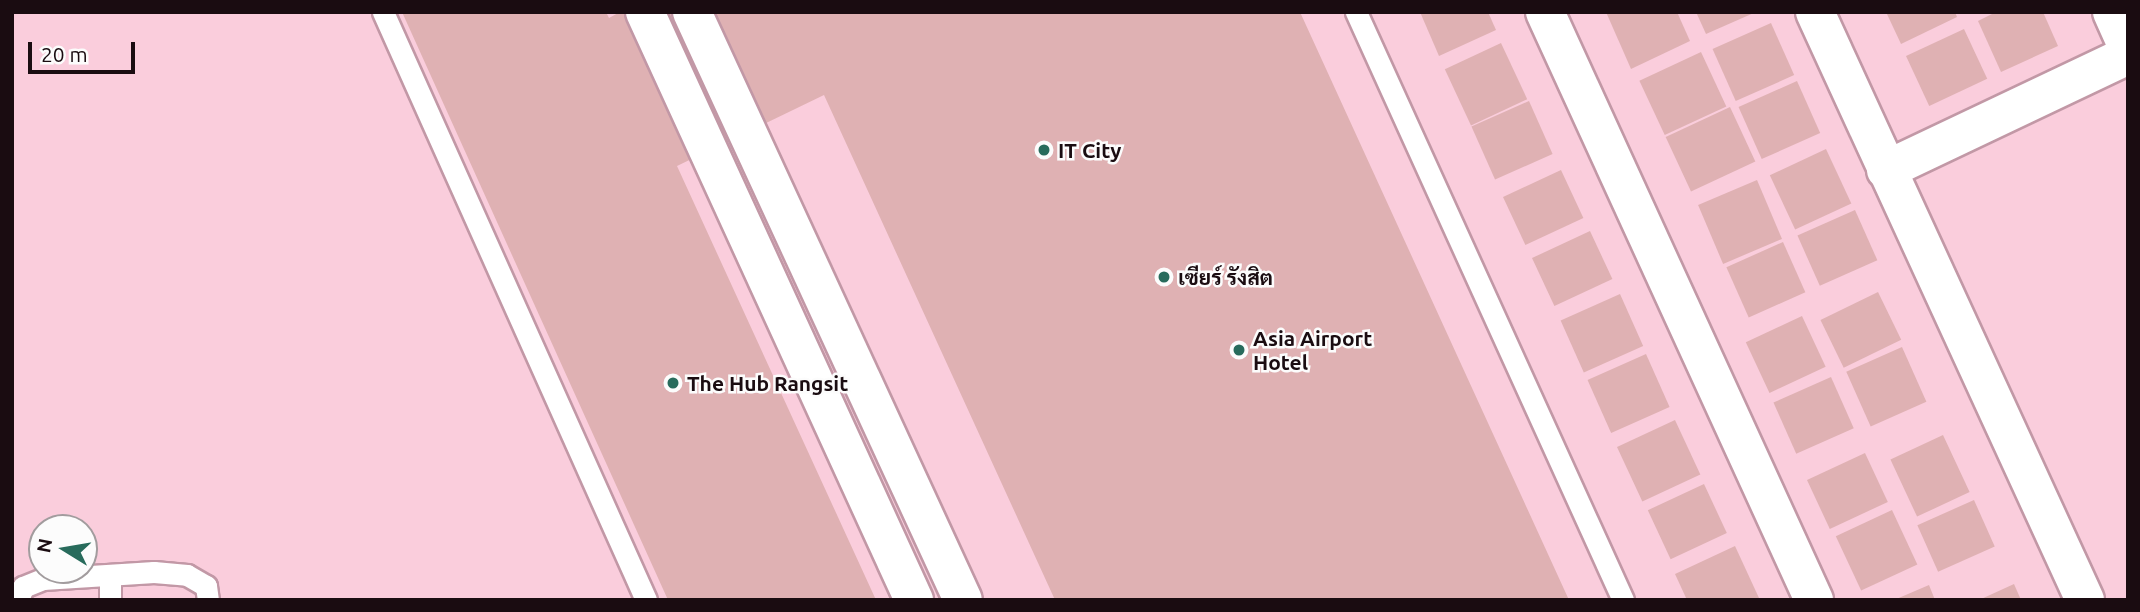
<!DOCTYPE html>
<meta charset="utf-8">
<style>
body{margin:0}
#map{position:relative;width:2140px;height:612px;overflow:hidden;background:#facddc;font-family:Ubuntu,Sarabun,sans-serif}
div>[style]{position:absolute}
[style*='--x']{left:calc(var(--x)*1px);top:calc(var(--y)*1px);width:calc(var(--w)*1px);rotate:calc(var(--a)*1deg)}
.building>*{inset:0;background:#dfb1b3;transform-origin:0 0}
.roads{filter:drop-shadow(2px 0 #c298a6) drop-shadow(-2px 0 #c298a6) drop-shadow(0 2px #c298a6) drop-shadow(0 -2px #c298a6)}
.service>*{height:21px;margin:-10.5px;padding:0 10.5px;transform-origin:10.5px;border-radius:10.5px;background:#fff}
.minor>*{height:38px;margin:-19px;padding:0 19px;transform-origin:19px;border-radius:19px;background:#fff}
.dots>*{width:19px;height:19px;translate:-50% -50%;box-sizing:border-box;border:4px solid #fcfcfc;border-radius:50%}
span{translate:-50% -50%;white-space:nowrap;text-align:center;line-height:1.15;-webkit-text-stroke:5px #fcfcfc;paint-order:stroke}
.poi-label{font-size:21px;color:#1a0c11;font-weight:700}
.left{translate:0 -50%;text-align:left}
.frame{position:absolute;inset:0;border:14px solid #1a0c11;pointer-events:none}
.north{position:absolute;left:28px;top:514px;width:70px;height:70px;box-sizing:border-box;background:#fcfcfc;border:2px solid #a29c9e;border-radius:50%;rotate:281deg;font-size:19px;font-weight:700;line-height:28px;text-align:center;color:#1a0c11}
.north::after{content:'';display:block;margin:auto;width:24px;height:32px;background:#286b5c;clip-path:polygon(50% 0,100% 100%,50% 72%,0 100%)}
.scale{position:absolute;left:28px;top:42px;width:107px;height:32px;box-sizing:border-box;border:4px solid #1a0c11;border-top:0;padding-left:9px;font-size:21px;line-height:24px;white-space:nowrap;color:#1a0c11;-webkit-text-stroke:5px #fcfcfc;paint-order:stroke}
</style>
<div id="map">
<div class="building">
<i style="clip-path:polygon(402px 12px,606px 12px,609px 18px,620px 12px,1300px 12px,1569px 600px,1055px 600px,824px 95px,677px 166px,876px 600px,668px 600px)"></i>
<i style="clip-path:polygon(1420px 12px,1488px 12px,1496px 30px,1439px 56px)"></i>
<i style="clip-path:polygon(1606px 12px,1677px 12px,1690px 41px,1631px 69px)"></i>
<i style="clip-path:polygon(1696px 12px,1756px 12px,1706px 34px)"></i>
<i style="clip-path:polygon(1886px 12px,1955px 12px,1957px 17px,1901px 44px)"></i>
<i style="clip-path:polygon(1996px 12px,2043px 12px,2058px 46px,2001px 72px,1978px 21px)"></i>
<i style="left:1771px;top:23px;width:57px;height:64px;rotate:66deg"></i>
<i style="left:1964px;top:29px;width:55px;height:64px;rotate:65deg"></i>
<i style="left:1501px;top:43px;width:62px;height:62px;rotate:65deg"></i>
<i style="left:1701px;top:52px;width:60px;height:68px;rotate:65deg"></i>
<i style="left:1797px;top:81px;width:57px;height:64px;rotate:66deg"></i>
<i style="left:1529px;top:101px;width:58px;height:63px;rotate:66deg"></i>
<i style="left:1730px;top:107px;width:60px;height:71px;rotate:65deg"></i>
<i style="left:1826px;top:149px;width:60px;height:62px;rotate:65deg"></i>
<i style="left:1561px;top:170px;width:53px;height:64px;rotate:65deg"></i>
<i style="left:1757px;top:180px;width:64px;height:64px;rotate:67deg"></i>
<i style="left:1855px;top:210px;width:55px;height:63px;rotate:66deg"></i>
<i style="left:1590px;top:231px;width:53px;height:64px;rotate:65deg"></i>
<i style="left:1783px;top:242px;width:55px;height:62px;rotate:66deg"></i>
<i style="left:1878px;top:292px;width:53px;height:64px;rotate:64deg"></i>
<i style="left:1620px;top:294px;width:57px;height:65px;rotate:66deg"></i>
<i style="left:1802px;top:316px;width:56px;height:62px;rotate:65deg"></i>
<i style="left:1902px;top:347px;width:60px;height:61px;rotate:66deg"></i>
<i style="left:1646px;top:354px;width:58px;height:64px;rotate:66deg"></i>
<i style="left:1831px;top:377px;width:56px;height:63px;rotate:66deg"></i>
<i style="left:1675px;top:420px;width:60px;height:64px;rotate:65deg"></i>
<i style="left:1943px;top:435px;width:63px;height:58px;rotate:65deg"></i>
<i style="left:1865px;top:453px;width:54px;height:64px;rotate:65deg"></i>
<i style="left:1704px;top:484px;width:54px;height:62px;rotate:65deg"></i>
<i style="left:1974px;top:500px;width:51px;height:62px;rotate:66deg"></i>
<i style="left:1892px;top:510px;width:60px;height:62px;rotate:65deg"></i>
<i style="clip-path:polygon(1735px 546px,1759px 598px,1687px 600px,1675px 574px)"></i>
<i style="clip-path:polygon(2014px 584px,2021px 600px,1979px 600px)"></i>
<i style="clip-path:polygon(1929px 585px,1935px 600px,1894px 600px)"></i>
</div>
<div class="roads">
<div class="service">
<i style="--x:383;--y:12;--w:644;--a:65.9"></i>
<i style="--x:1356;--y:12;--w:646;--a:65.58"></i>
<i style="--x:110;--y:575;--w:25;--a:90"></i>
<i style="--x:18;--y:600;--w:14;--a:-69"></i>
<i style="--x:23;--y:587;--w:22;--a:-22"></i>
<i style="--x:43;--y:579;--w:111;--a:-3.6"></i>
<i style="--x:154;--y:572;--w:33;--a:5"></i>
<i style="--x:187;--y:575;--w:22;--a:30"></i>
<i style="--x:206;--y:586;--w:14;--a:82"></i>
</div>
<div class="minor">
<i style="--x:645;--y:12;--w:647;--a:65.42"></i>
<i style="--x:692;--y:12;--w:647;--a:65.26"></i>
<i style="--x:1545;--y:12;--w:647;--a:65.42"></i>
<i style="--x:1815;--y:12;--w:647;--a:65.34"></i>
<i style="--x:2112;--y:12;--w:39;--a:66"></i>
<i style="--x:1886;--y:170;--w:268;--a:-25.4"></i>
</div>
</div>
<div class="dots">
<i style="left:1044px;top:150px;background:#286b5c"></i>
<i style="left:1164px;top:277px;background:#286b5c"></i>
<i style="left:1239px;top:350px;background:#286b5c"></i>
<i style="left:673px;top:383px;background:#286b5c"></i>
</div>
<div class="poi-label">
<span class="left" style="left:1058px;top:150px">IT City</span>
<span class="left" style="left:1178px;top:277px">เซียร์ รังสิต</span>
<span class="left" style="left:1253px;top:350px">Asia Airport<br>Hotel</span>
<span class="left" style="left:687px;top:383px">The Hub Rangsit</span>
</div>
<div class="frame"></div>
<div class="north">N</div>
<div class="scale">20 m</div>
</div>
